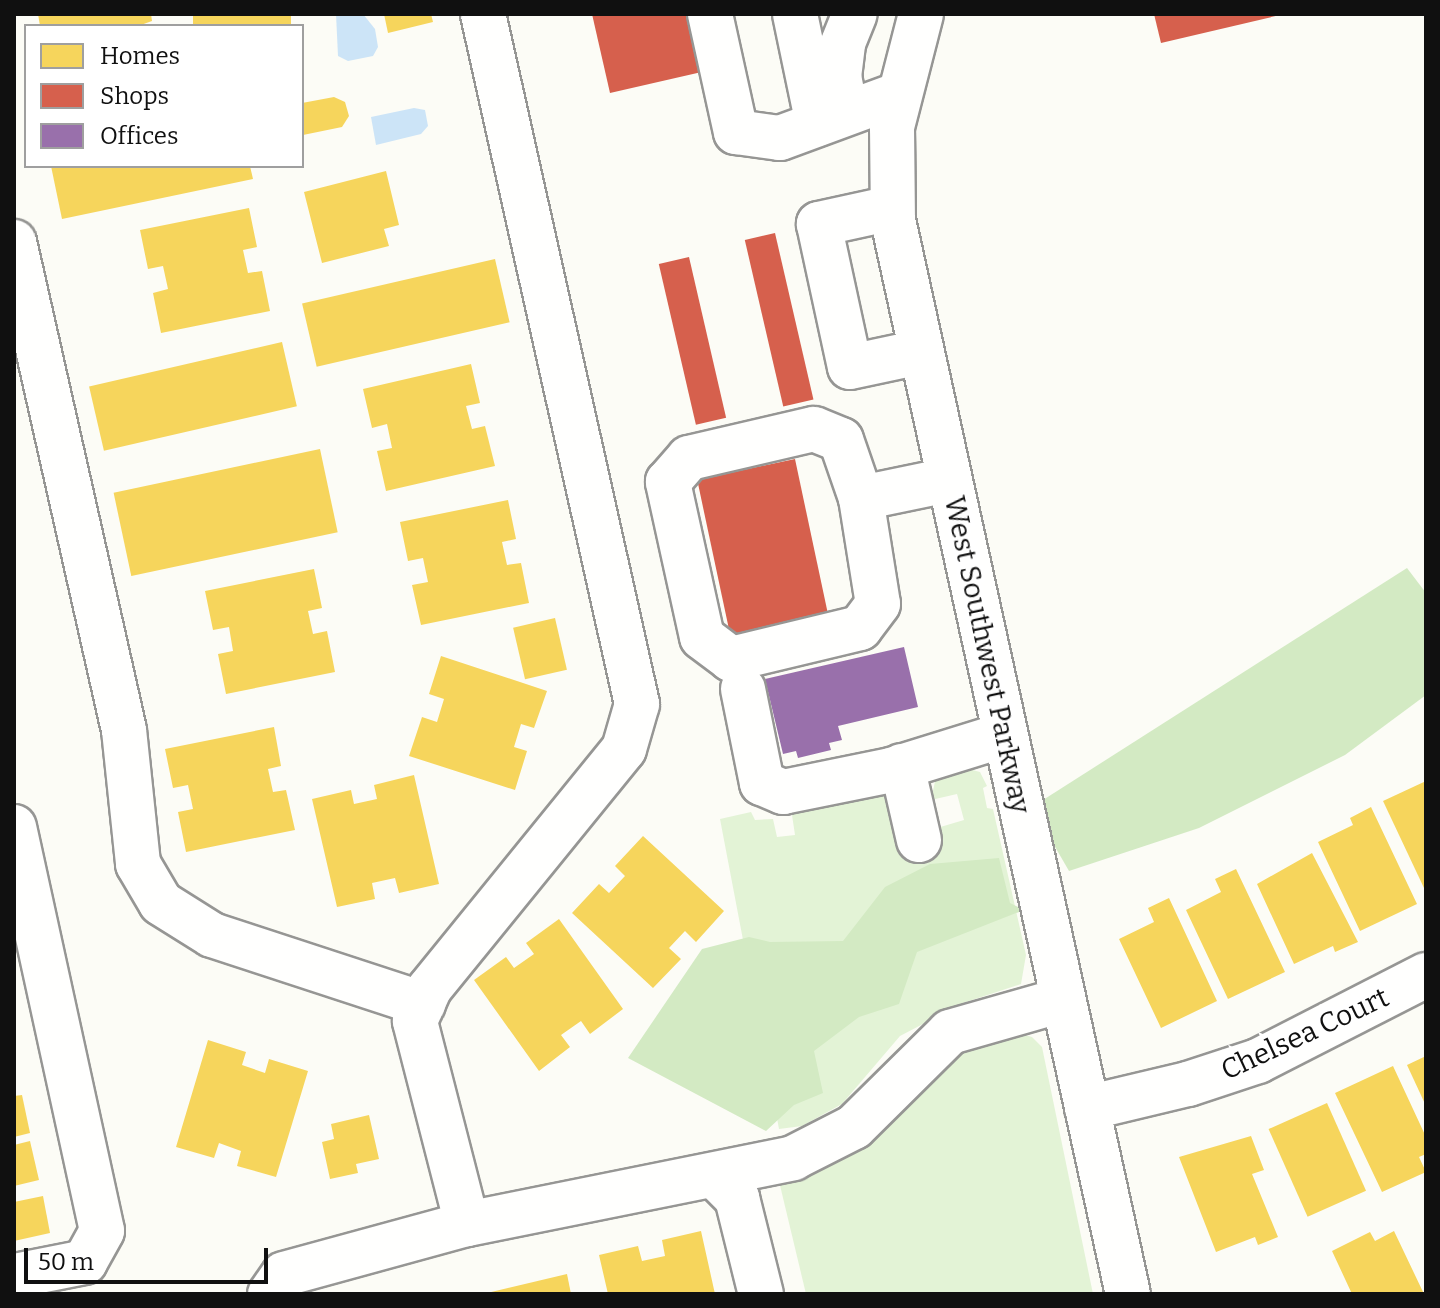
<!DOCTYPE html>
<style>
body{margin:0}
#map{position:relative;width:1440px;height:1308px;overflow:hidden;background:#fcfcf6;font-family:Bitter,serif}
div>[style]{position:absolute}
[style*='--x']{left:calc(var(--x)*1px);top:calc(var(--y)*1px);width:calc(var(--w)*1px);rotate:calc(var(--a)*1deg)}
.green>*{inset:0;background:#e3f3d6}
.forest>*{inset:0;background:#d3eac3}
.water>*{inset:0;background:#cce4f7}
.homes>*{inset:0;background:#f6d55c;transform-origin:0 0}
.shops>*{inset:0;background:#d6604d;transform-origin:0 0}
.offices>*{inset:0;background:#9970ab}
.roads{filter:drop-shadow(2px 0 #969694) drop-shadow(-2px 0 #969694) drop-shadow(0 2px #969694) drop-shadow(0 -2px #969694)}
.minor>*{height:44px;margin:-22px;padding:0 22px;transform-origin:22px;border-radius:22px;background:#fffffe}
span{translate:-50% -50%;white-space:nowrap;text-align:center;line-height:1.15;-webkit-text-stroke:8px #fff;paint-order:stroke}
.street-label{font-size:28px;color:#101010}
.frame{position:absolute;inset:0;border:16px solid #101010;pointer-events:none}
.legend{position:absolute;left:24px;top:24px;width:280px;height:144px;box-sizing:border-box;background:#fff;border:2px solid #9f9f9f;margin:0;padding:10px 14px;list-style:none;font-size:24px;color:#101010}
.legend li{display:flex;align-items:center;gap:16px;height:40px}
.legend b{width:40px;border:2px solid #9f9f9f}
.scale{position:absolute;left:24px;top:1248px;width:244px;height:36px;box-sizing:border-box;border:4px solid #101010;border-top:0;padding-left:10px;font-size:24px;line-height:28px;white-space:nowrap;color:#101010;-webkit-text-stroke:6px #fff;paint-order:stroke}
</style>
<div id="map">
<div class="green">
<i style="clip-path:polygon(961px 767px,980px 772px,987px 786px,983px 788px,987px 808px,993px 809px,1026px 955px,1021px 984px,963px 1003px,900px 1036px,842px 1104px,802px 1126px,779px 1129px,720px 819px,751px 812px,755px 820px,773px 819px,777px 837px,795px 835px,792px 815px,797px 808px,878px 793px,937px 828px,964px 820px,957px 794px,931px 800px,936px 777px)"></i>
<i style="clip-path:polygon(1003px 1029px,1032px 1037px,1042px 1047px,1093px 1294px,806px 1294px,778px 1177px,932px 1063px)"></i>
</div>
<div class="forest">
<i style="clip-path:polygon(1407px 568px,1426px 593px,1426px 695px,1345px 755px,1199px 828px,1069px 871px,1032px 807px)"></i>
<i style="clip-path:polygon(999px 858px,1010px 903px,1024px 910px,917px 952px,899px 1004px,859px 1017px,814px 1051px,823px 1093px,794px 1105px,766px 1131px,628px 1058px,702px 949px,749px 937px,770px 942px,843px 941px,885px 887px,930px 864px)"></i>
</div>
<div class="water">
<i style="clip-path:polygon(336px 14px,363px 14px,375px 29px,378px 47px,373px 56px,348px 61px,338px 56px)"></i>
<i style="clip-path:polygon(414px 108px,425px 110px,428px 126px,421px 134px,376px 145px,371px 117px)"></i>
</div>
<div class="homes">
<i style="clip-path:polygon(38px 14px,151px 14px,152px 21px,138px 26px,40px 26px)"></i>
<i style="left:193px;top:14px;width:98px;height:12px"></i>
<i style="clip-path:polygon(384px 14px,431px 14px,433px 22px,388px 33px)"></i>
<i style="clip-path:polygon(334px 97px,345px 102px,349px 116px,342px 127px,303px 135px,302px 103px)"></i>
<i style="clip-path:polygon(51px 166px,250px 166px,253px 179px,62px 219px)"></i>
<i style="clip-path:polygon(386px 171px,399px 225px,384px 229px,389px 246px,322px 263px,304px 192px)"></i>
<i style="clip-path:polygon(249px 208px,257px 247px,243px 250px,248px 273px,262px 271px,270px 311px,161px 333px,153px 293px,168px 289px,163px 266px,148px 269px,140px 230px)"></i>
<i style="left:495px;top:259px;width:65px;height:198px;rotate:77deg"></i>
<i style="left:282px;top:342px;width:66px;height:198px;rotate:77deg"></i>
<i style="clip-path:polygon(471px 364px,480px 403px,466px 406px,472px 429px,485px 426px,495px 466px,386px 491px,377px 451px,392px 448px,387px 424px,372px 428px,363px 389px)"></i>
<i style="left:320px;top:449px;width:85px;height:211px;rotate:78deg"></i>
<i style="clip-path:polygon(508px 500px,516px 539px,502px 542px,507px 565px,521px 563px,529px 603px,421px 625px,412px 585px,428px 582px,423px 558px,408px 561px,400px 522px)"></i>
<i style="clip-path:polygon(314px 569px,322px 608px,308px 611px,313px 634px,327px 631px,335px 672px,226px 694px,218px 654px,233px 651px,229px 627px,213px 630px,205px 591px)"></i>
<i style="left:555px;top:618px;width:53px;height:43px;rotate:77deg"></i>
<i style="clip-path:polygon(441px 656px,547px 691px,534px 728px,521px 724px,514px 747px,527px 751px,515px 790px,409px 756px,422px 717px,437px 722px,444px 699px,429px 694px)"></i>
<i style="clip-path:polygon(274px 727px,281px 766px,268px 769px,273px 792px,286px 790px,295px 830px,186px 852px,178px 812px,193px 809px,188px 785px,173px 788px,165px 749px)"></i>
<i style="clip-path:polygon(414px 775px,439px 884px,399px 893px,395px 878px,372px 883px,375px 899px,337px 907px,312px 799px,351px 790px,354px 804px,377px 799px,374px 785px)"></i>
<i style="clip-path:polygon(1426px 781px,1426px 887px,1424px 888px,1383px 801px)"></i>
<i style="clip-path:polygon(1371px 807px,1417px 904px,1360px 931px,1318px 842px,1353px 825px,1350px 818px)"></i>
<i style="clip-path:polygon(643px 836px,724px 911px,696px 942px,685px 931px,669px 948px,681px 959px,653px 988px,572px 913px,599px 884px,609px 893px,625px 876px,615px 866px)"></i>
<i style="clip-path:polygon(1312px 853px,1358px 942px,1335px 952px,1333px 946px,1294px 964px,1257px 884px)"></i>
<i style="clip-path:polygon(1236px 869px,1285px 972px,1228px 999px,1186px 910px,1221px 892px,1215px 879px)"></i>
<i style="clip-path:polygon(1169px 898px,1217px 1001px,1161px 1028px,1119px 939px,1154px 922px,1148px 908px)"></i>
<i style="clip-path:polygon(559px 919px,623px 1009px,590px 1034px,581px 1021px,561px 1035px,570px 1047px,539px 1071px,474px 980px,506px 957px,514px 968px,534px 954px,526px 943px)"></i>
<i style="clip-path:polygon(208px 1040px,246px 1052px,242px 1065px,265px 1073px,269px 1059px,308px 1071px,276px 1177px,237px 1166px,241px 1151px,219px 1143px,214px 1158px,176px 1147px)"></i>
<i style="clip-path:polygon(1426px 1056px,1426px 1106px,1407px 1065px)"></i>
<i style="clip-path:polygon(1393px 1066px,1426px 1137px,1426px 1154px,1419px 1157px,1426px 1172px,1382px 1192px,1335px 1093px)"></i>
<i style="clip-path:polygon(22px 1095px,30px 1133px,14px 1137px,14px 1096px)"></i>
<i style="left:1327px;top:1103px;width:96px;height:64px;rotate:66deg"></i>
<i style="clip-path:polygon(369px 1115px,379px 1159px,356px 1164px,358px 1173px,330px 1179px,322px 1142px,334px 1139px,331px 1124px)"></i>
<i style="clip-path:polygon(1251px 1136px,1264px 1170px,1252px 1174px,1278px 1237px,1258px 1245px,1255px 1237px,1216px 1252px,1179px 1157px)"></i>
<i style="clip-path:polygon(30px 1141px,39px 1180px,14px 1186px,14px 1145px)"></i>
<i style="clip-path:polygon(43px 1196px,50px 1233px,14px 1241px,14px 1202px)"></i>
<i style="clip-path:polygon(701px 1231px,715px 1294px,608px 1294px,599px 1255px,638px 1246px,642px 1261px,665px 1256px,662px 1240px)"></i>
<i style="clip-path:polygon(1394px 1231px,1424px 1294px,1352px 1294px,1332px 1251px,1370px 1232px,1375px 1241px)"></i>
<i style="clip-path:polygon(567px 1274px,571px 1294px,487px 1294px,487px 1293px)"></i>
</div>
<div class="shops">
<i style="clip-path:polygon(592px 14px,693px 14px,706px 71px,610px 93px)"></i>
<i style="clip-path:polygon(1154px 14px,1280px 14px,1280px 15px,1161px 43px)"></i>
<i style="left:775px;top:233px;width:171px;height:31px;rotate:77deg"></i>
<i style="left:689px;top:257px;width:165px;height:31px;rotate:77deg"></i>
<i style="left:795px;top:459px;width:159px;height:100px;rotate:78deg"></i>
</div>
<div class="offices">
<i style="clip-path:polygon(904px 647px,918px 707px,838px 726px,842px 740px,829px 743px,831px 750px,798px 758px,796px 751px,783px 754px,765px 679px)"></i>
</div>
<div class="roads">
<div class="minor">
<i style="--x:710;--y:14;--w:121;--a:77.6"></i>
<i style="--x:736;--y:132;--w:44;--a:7.8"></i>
<i style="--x:780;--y:138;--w:125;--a:-20.2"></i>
<i style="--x:795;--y:14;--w:112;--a:78.2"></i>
<i style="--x:921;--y:14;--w:117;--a:104.4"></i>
<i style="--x:892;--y:127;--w:93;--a:89.4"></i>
<i style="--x:893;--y:220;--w:1099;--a:77.66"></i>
<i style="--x:846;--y:112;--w:36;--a:-101"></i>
<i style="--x:839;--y:77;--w:34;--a:-83"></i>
<i style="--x:843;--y:43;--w:31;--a:-68"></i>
<i style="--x:892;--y:208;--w:75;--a:167.6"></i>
<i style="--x:819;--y:224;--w:146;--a:77.8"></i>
<i style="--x:850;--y:367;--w:72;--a:-12.1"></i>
<i style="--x:14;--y:242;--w:500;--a:77.3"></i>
<i style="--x:124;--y:730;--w:135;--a:84"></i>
<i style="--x:138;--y:864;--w:45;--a:59.5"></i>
<i style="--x:161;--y:903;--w:60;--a:32.1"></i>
<i style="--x:212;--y:935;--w:222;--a:18.1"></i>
<i style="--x:814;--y:429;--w:29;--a:22"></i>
<i style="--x:841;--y:440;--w:61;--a:71"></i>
<i style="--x:861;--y:498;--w:107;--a:80.9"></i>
<i style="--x:878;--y:604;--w:30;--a:127"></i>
<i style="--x:860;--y:628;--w:133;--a:166.5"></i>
<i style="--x:731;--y:659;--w:36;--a:-143"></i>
<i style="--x:702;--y:637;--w:159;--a:-102.4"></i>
<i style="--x:668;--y:482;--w:32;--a:-49"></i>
<i style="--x:689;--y:458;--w:128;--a:-13.1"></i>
<i style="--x:861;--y:498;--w:89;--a:-11.7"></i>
<i style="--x:743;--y:689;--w:96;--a:78.6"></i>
<i style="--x:762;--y:783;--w:23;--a:23"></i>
<i style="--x:783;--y:792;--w:110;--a:-11.5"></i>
<i style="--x:891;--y:770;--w:118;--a:-17.2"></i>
<i style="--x:902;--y:766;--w:76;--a:77.1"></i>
<i style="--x:14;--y:827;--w:413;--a:77.7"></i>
<i style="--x:102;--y:1231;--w:35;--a:119"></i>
<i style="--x:85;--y:1262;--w:72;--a:168.8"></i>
<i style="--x:1087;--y:1108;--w:104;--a:-13.4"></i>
<i style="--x:1188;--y:1084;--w:74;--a:-18.2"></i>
<i style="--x:1258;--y:1061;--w:189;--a:-27.1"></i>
<i style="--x:714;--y:1175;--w:33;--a:45"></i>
<i style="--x:737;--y:1198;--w:99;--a:76"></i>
<i style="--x:467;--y:1224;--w:210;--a:-104.4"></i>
<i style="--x:415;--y:1021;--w:35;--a:-66"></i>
<i style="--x:429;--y:989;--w:309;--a:-50.9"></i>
<i style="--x:624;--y:749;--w:47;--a:-73.9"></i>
<i style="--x:637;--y:704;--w:707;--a:-102.58"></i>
<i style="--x:270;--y:1294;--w:24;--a:-55"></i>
<i style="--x:284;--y:1274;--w:190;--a:-15.3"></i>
<i style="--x:467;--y:1224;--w:333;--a:-11.4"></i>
<i style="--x:793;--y:1158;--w:68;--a:-26.9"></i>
<i style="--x:854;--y:1127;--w:135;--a:-44.7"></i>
<i style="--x:950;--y:1032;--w:116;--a:-15.9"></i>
</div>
</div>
<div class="street-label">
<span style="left:987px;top:655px;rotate:78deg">West Southwest Parkway</span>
<span style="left:1305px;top:1034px;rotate:-25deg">Chelsea Court</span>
</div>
<div class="frame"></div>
<ul class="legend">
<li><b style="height:22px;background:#f6d55c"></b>Homes</li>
<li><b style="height:22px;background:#d6604d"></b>Shops</li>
<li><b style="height:22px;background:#9970ab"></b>Offices</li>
</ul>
<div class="scale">50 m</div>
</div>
